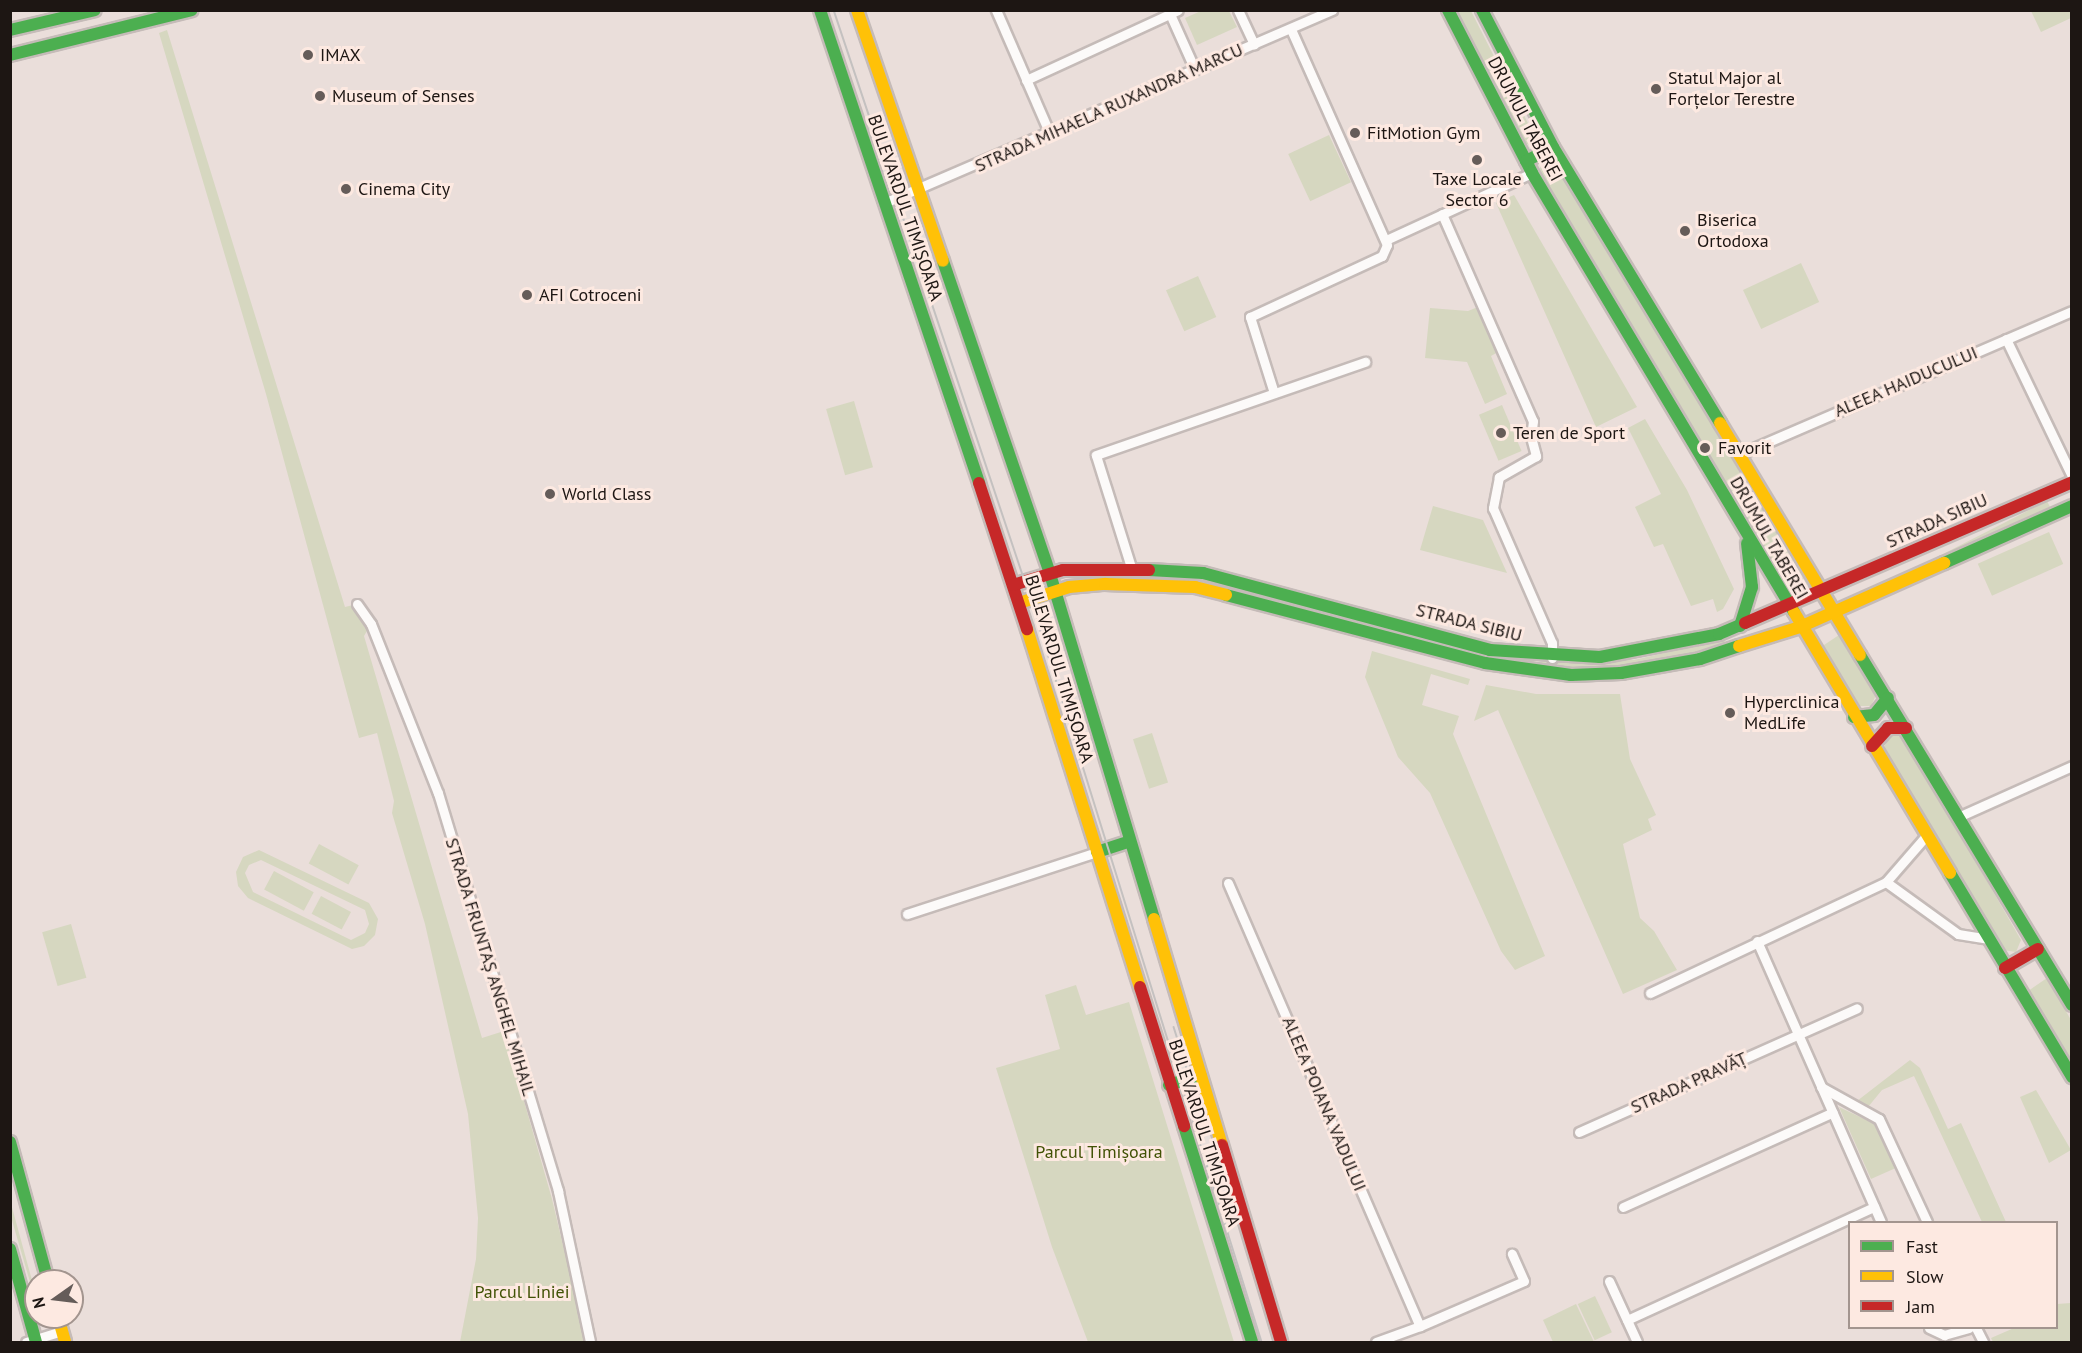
<!DOCTYPE html>
<meta charset="utf-8">
<style>
body{margin:0}
#map{position:relative;width:2082px;height:1353px;overflow:hidden;background:#eadeda;font-family:"PT Sans",sans-serif}
div>[style]{position:absolute}
[style*='--x']{left:calc(var(--x)*1px);top:calc(var(--y)*1px);width:calc(var(--w)*1px);rotate:calc(var(--a)*1deg)}
.green>*{inset:0;background:#d6d7c0;transform-origin:0 0}
.roads{filter:drop-shadow(2px 0 #c5bbb8) drop-shadow(-2px 0 #c5bbb8) drop-shadow(0 2px #c5bbb8) drop-shadow(0 -2px #c5bbb8)}
.street>*{height:9px;margin:-4.5px;padding:0 4.5px;transform-origin:4.5px;border-radius:4.5px;background:#fcfaf9}
.fast>*{height:12px;margin:-6px;padding:0 6px;transform-origin:6px;border-radius:6px;background:#4caf50}
.slow>*{height:12px;margin:-6px;padding:0 6px;transform-origin:6px;border-radius:6px;background:#ffc107}
.jam>*{height:12px;margin:-6px;padding:0 6px;transform-origin:6px;border-radius:6px;background:#c62828}
.tram>*{height:1.5px;margin:-0.75px;padding:0 0.75px;transform-origin:0.75px;border-radius:0.75px;background:#c4c1c0}
.dots>*{width:16px;height:16px;translate:-50% -50%;box-sizing:border-box;border:3px solid #fde9e1;border-radius:50%}
span{translate:-50% -50%;white-space:nowrap;text-align:center;line-height:1.15;-webkit-text-stroke:6px #fde9e1;paint-order:stroke}
.poi-label{font-size:18px;color:#1d1613}
.left{translate:0 -50%;text-align:left}
.street-label{font-size:18px;color:#1d1613}
.park-label{font-size:18px;color:#415205}
.frame{position:absolute;inset:0;border:12px solid #1d1613;pointer-events:none}
.legend{position:absolute;left:1848px;top:1221px;width:210px;height:108px;box-sizing:border-box;background:#fde9e1;border:2px solid #a3958f;margin:0;padding:8px 10px;list-style:none;font-size:18px;color:#1d1613}
.legend li{display:flex;align-items:center;gap:12px;height:30px}
.legend b{width:30px;border:2px solid #a3958f}
.north{position:absolute;left:24px;top:1269px;width:60px;height:60px;box-sizing:border-box;background:#fde9e1;border:2px solid #a3958f;border-radius:50%;rotate:256deg;font-size:16px;font-weight:700;line-height:24px;text-align:center;color:#1d1613}
.north::after{content:'';display:block;margin:auto;width:21px;height:27px;background:#655c59;clip-path:polygon(50% 0,100% 100%,50% 72%,0 100%)}
</style>
<div id="map">
<div class="green">
<i style="clip-path:polygon(1201px 11px,1229px 11px,1237px 27px,1197px 45px,1185px 18px)"></i>
<i style="clip-path:polygon(1455px 11px,1471px 11px,1535px 137px,1531px 145px,1522px 143px)"></i>
<i style="clip-path:polygon(2031px 11px,2071px 11px,2071px 18px,2041px 32px)"></i>
<i style="clip-path:polygon(167px 30px,345px 607px,357px 604px,371px 624px,364px 636px,482px 1038px,504px 1031px,552px 1199px,586px 1342px,460px 1342px,476px 1259px,478px 1218px,468px 1114px,425px 924px,392px 813px,394px 801px,377px 733px,359px 738px,266px 394px,159px 33px)"></i>
<i style="left:1329px;top:135px;width:52px;height:45px;rotate:65deg"></i>
<i style="clip-path:polygon(1546px 158px,1555px 162px,1813px 586px,1790px 594px,1539px 170px)"></i>
<i style="clip-path:polygon(1514px 195px,1637px 407px,1596px 427px,1496px 203px)"></i>
<i style="left:1801px;top:263px;width:43px;height:64px;rotate:65deg"></i>
<i style="left:1198px;top:276px;width:45px;height:35px;rotate:66deg"></i>
<i style="clip-path:polygon(1478px 307px,1498px 352px,1491px 356px,1507px 394px,1485px 404px,1467px 362px,1425px 358px,1430px 308px,1468px 311px)"></i>
<i style="left:854px;top:401px;width:69px;height:29px;rotate:74deg"></i>
<i style="left:1502px;top:405px;width:50px;height:25px;rotate:67deg"></i>
<i style="clip-path:polygon(1645px 419px,1687px 490px,1734px 589px,1723px 609px,1717px 612px,1713px 599px,1691px 606px,1663px 544px,1654px 547px,1635px 507px,1661px 494px,1628px 428px)"></i>
<i style="left:2047px;top:501px;width:9px;height:207px;rotate:63deg"></i>
<i style="clip-path:polygon(1433px 506px,1483px 520px,1507px 573px,1420px 550px)"></i>
<i style="left:2049px;top:532px;width:35px;height:78px;rotate:66deg"></i>
<i style="clip-path:polygon(1115px 573px,1208px 578px,1262px 593px,1176px 580px,1079px 581px,1079px 575px)"></i>
<i style="clip-path:polygon(1320px 609px,1484px 653px,1485px 655px,1481px 658px)"></i>
<i style="clip-path:polygon(1839px 635px,1876px 695px,1871px 706px,1859px 706px,1821px 647px)"></i>
<i style="clip-path:polygon(1724px 639px,1726px 645px,1635px 667px,1569px 670px,1518px 662px,1634px 660px)"></i>
<i style="clip-path:polygon(1372px 651px,1470px 679px,1468px 685px,1431px 674px,1422px 705px,1459px 716px,1453px 734px,1545px 956px,1515px 970px,1501px 951px,1430px 793px,1398px 757px,1365px 677px)"></i>
<i style="clip-path:polygon(1486px 685px,1536px 694px,1620px 694px,1630px 759px,1656px 815px,1648px 819px,1652px 830px,1623px 844px,1640px 918px,1654px 931px,1677px 970px,1623px 994px,1498px 710px,1474px 721px)"></i>
<i style="left:1152px;top:733px;width:52px;height:20px;rotate:72deg"></i>
<i style="clip-path:polygon(1896px 735px,1905px 739px,2021px 940px,2016px 952px,2003px 950px,1883px 751px,1888px 737px)"></i>
<i style="left:319px;top:844px;width:45px;height:22px;rotate:28deg"></i>
<i style="clip-path:polygon(evenodd,259px 850px,369px 903px,378px 919px,375px 935px,364px 946px,352px 949px,248px 898px,238px 886px,236px 872px,243px 857px,259px 850px,261px 860px,365px 910px,369px 924px,365px 933px,351px 940px,253px 892px,245px 873px,249px 865px,261px 860px)"></i>
<i style="left:274px;top:871px;width:45px;height:21px;rotate:28deg"></i>
<i style="left:321px;top:896px;width:34px;height:20px;rotate:28deg"></i>
<i style="left:71px;top:924px;width:56px;height:30px;rotate:74deg"></i>
<i style="clip-path:polygon(2047px 978px,2071px 1020px,2071px 1065px,2028px 991px)"></i>
<i style="clip-path:polygon(1076px 985px,1086px 1015px,1129px 1002px,1234px 1342px,1088px 1342px,1052px 1247px,996px 1068px,1060px 1049px,1045px 995px)"></i>
<i style="clip-path:polygon(1910px 1060px,1920px 1068px,1948px 1129px,1961px 1123px,2006px 1222px,1982px 1222px,1914px 1076px,1882px 1090px,1868px 1107px,1857px 1101px)"></i>
<i style="clip-path:polygon(2036px 1090px,2071px 1150px,2049px 1163px,2020px 1097px)"></i>
<i style="clip-path:polygon(1839px 1107px,1879px 1126px,1898px 1167px,1871px 1179px)"></i>
<i style="clip-path:polygon(10px 1200px,36px 1295px,35px 1299px,11px 1217px)"></i>
<i style="left:1595px;top:1296px;width:40px;height:19px;rotate:65deg"></i>
<i style="clip-path:polygon(2071px 1303px,2071px 1342px,1993px 1342px,1991px 1338px,2014px 1328px,2056px 1328px,2057px 1304px)"></i>
<i style="clip-path:polygon(1576px 1304px,1594px 1342px,1553px 1342px,1543px 1320px)"></i>
</div>
<div class="roads">
<div class="street">
<i style="--x:996;--y:10;--w:135;--a:66.5"></i>
<i style="--x:1238;--y:10;--w:38;--a:65"></i>
<i style="--x:1170;--y:14;--w:61;--a:65.9"></i>
<i style="--x:1026;--y:80;--w:167;--a:-24.7"></i>
<i style="--x:884;--y:203;--w:488;--a:-23.3"></i>
<i style="--x:1442;--y:214;--w:226;--a:66.3"></i>
<i style="--x:1533;--y:421;--w:16;--a:97"></i>
<i style="--x:1531;--y:437;--w:20;--a:75"></i>
<i style="--x:1536;--y:456;--w:43;--a:150.4"></i>
<i style="--x:1499;--y:477;--w:32;--a:101"></i>
<i style="--x:1493;--y:508;--w:147;--a:66.4"></i>
<i style="--x:1552;--y:643;--w:15;--a:90"></i>
<i style="--x:1386;--y:240;--w:161;--a:-24.7"></i>
<i style="--x:2006;--y:339;--w:152;--a:64.3"></i>
<i style="--x:1274;--y:393;--w:80;--a:-107.5"></i>
<i style="--x:1250;--y:317;--w:145;--a:-24.8"></i>
<i style="--x:1382;--y:256;--w:12;--a:-66"></i>
<i style="--x:1387;--y:245;--w:236;--a:-114"></i>
<i style="--x:1740;--y:454;--w:361;--a:-23.3"></i>
<i style="--x:1131;--y:567;--w:117;--a:-107.4"></i>
<i style="--x:1096;--y:455;--w:285;--a:-19.1"></i>
<i style="--x:357;--y:604;--w:24;--a:55"></i>
<i style="--x:371;--y:624;--w:182;--a:68.4"></i>
<i style="--x:438;--y:793;--w:416;--a:73.2"></i>
<i style="--x:558;--y:1191;--w:154;--a:78"></i>
<i style="--x:1958;--y:817;--w:125;--a:-24.1"></i>
<i style="--x:1886;--y:882;--w:89;--a:35.8"></i>
<i style="--x:1958;--y:934;--w:30;--a:9"></i>
<i style="--x:1228;--y:883;--w:483;--a:66.6"></i>
<i style="--x:1420;--y:1326;--w:47;--a:160"></i>
<i style="--x:907;--y:914;--w:200;--a:-18.1"></i>
<i style="--x:1757;--y:941;--w:307;--a:66.2"></i>
<i style="--x:1650;--y:993;--w:261;--a:-25.2"></i>
<i style="--x:1886;--y:882;--w:61;--a:-49"></i>
<i style="--x:1821;--y:1087;--w:66;--a:28.9"></i>
<i style="--x:1879;--y:1119;--w:114;--a:65"></i>
<i style="--x:1579;--y:1132;--w:304;--a:-24"></i>
<i style="--x:1623;--y:1207;--w:230;--a:-24.3"></i>
<i style="--x:1609;--y:1281;--w:67;--a:65.3"></i>
<i style="--x:1627;--y:1320;--w:272;--a:-24.6"></i>
<i style="--x:1420;--y:1326;--w:113;--a:-23.4"></i>
<i style="--x:1524;--y:1281;--w:30;--a:-114"></i>
<i style="--x:1929;--y:1328;--w:17;--a:25"></i>
<i style="--x:1944;--y:1335;--w:26;--a:-16"></i>
<i style="--x:1976;--y:1328;--w:16;--a:63"></i>
<i style="--x:26;--y:1342;--w:38;--a:-17"></i>
</div>
<div class="fast">
<i style="--x:820;--y:10;--w:499;--a:71.4"></i>
<i style="--x:1448;--y:10;--w:183;--a:62.7"></i>
<i style="--x:1532;--y:173;--w:511;--a:59.17"></i>
<i style="--x:1482;--y:10;--w:154;--a:62.6"></i>
<i style="--x:1553;--y:147;--w:323;--a:58.8"></i>
<i style="--x:10;--y:30;--w:87;--a:-13.2"></i>
<i style="--x:10;--y:55;--w:187;--a:-13.9"></i>
<i style="--x:1526;--y:161;--w:30;--a:-27"></i>
<i style="--x:943;--y:261;--w:331;--a:71.1"></i>
<i style="--x:1050;--y:574;--w:360;--a:73.2"></i>
<i style="--x:1944;--y:563;--w:140;--a:-24"></i>
<i style="--x:1149;--y:570;--w:54;--a:3.2"></i>
<i style="--x:1203;--y:573;--w:297;--a:15"></i>
<i style="--x:1490;--y:650;--w:110;--a:3.6"></i>
<i style="--x:1600;--y:657;--w:121;--a:-10.9"></i>
<i style="--x:1719;--y:634;--w:28;--a:-23"></i>
<i style="--x:1226;--y:595;--w:268;--a:14.7"></i>
<i style="--x:1485;--y:663;--w:87;--a:7.9"></i>
<i style="--x:1571;--y:675;--w:50;--a:-2.3"></i>
<i style="--x:1621;--y:673;--w:80;--a:-10"></i>
<i style="--x:1700;--y:659;--w:41;--a:-18.4"></i>
<i style="--x:1740;--y:626;--w:41;--a:-72.9"></i>
<i style="--x:1752;--y:587;--w:44;--a:-96.5"></i>
<i style="--x:1860;--y:655;--w:409;--a:58.8"></i>
<i style="--x:1854;--y:717;--w:20;--a:-6"></i>
<i style="--x:1874;--y:715;--w:22;--a:-51"></i>
<i style="--x:1097;--y:852;--w:33;--a:-18"></i>
<i style="--x:1950;--y:873;--w:238;--a:59.1"></i>
<i style="--x:1169;--y:1085;--w:33;--a:-18"></i>
<i style="--x:1184;--y:1126;--w:226;--a:72.5"></i>
<i style="--x:10;--y:1142;--w:144;--a:74.7"></i>
<i style="--x:10;--y:1249;--w:97;--a:74.4"></i>
</div>
<div class="slow">
<i style="--x:857;--y:10;--w:265;--a:71.1"></i>
<i style="--x:1720;--y:423;--w:271;--a:58.9"></i>
<i style="--x:1019;--y:603;--w:52;--a:-17.7"></i>
<i style="--x:1069;--y:587;--w:36;--a:-5"></i>
<i style="--x:1105;--y:584;--w:90;--a:1.9"></i>
<i style="--x:1195;--y:587;--w:32;--a:14"></i>
<i style="--x:1794;--y:612;--w:304;--a:59.1"></i>
<i style="--x:1027;--y:629;--w:375;--a:72.5"></i>
<i style="--x:1739;--y:646;--w:64;--a:-17.3"></i>
<i style="--x:1800;--y:627;--w:158;--a:-24"></i>
<i style="--x:1154;--y:919;--w:236;--a:73.3"></i>
<i style="--x:58;--y:1317;--w:26;--a:74"></i>
</div>
<div class="jam">
<i style="--x:979;--y:483;--w:154;--a:71.8"></i>
<i style="--x:1013;--y:585;--w:52;--a:-16.7"></i>
<i style="--x:1063;--y:570;--w:86;--a:0"></i>
<i style="--x:1745;--y:623;--w:356;--a:-23.3"></i>
<i style="--x:1872;--y:746;--w:24;--a:-48"></i>
<i style="--x:1888;--y:728;--w:18;--a:0"></i>
<i style="--x:2005;--y:968;--w:38;--a:-30"></i>
<i style="--x:1140;--y:987;--w:146;--a:72.4"></i>
<i style="--x:1222;--y:1145;--w:206;--a:73.3"></i>
</div>
</div>
<div class="tram">
<i style="--x:834;--y:10;--w:621;--a:71.51"></i>
<i style="--x:1031;--y:599;--w:778;--a:72.73"></i>
<i style="--x:1174;--y:1027;--w:84;--a:72.6"></i>
</div>
<div class="dots">
<i style="left:308px;top:55px;background:#655c59"></i>
<i style="left:1656px;top:89px;background:#655c59"></i>
<i style="left:320px;top:96px;background:#655c59"></i>
<i style="left:1355px;top:133px;background:#655c59"></i>
<i style="left:1477px;top:160px;background:#655c59"></i>
<i style="left:346px;top:189px;background:#655c59"></i>
<i style="left:1685px;top:231px;background:#655c59"></i>
<i style="left:527px;top:295px;background:#655c59"></i>
<i style="left:1501px;top:433px;background:#655c59"></i>
<i style="left:1705px;top:448px;background:#655c59"></i>
<i style="left:550px;top:494px;background:#655c59"></i>
<i style="left:1730px;top:713px;background:#655c59"></i>
</div>
<div class="poi-label">
<span class="left" style="left:320px;top:55px">IMAX</span>
<span class="left" style="left:1668px;top:89px">Statul Major al<br>Forțelor Terestre</span>
<span class="left" style="left:332px;top:96px">Museum of Senses</span>
<span class="left" style="left:1367px;top:133px">FitMotion Gym</span>
<span style="left:1477px;top:190px">Taxe Locale<br>Sector 6</span>
<span class="left" style="left:358px;top:189px">Cinema City</span>
<span class="left" style="left:1697px;top:231px">Biserica<br>Ortodoxa</span>
<span class="left" style="left:539px;top:295px">AFI Cotroceni</span>
<span class="left" style="left:1513px;top:433px">Teren de Sport</span>
<span class="left" style="left:1718px;top:448px">Favorit</span>
<span class="left" style="left:562px;top:494px">World Class</span>
<span class="left" style="left:1744px;top:713px">Hyperclinica<br>MedLife</span>
</div>
<div class="street-label">
<span style="left:1109px;top:108px;rotate:-24deg">STRADA MIHAELA RUXANDRA MARCU</span>
<span style="left:1525px;top:119px;rotate:62deg">DRUMUL TABEREI</span>
<span style="left:905px;top:208px;rotate:71deg">BULEVARDUL TIMIȘOARA</span>
<span style="left:1906px;top:382px;rotate:-23deg">ALEEA HAIDUCULUI</span>
<span style="left:1937px;top:521px;rotate:-24deg">STRADA SIBIU</span>
<span style="left:1769px;top:538px;rotate:60deg">DRUMUL TABEREI</span>
<span style="left:1469px;top:623px;rotate:14deg">STRADA SIBIU</span>
<span style="left:1059px;top:669px;rotate:73deg">BULEVARDUL TIMIȘOARA</span>
<span style="left:490px;top:967px;rotate:73deg">STRADA FRUNTAȘ ANGHEL MIHAIL</span>
<span style="left:1689px;top:1083px;rotate:-24deg">STRADA PRAVĂȚ</span>
<span style="left:1324px;top:1104px;rotate:67deg">ALEEA POIANA VADULUI</span>
<span style="left:1204px;top:1133px;rotate:72deg">BULEVARDUL TIMIȘOARA</span>
</div>
<div class="park-label">
<span style="left:1099px;top:1152px">Parcul Timișoara</span>
<span style="left:522px;top:1292px">Parcul Liniei</span>
</div>
<div class="frame"></div>
<ul class="legend">
<li><b style="height:8px;background:#4caf50"></b>Fast</li>
<li><b style="height:8px;background:#ffc107"></b>Slow</li>
<li><b style="height:8px;background:#c62828"></b>Jam</li>
</ul>
<div class="north">N</div>
</div>
